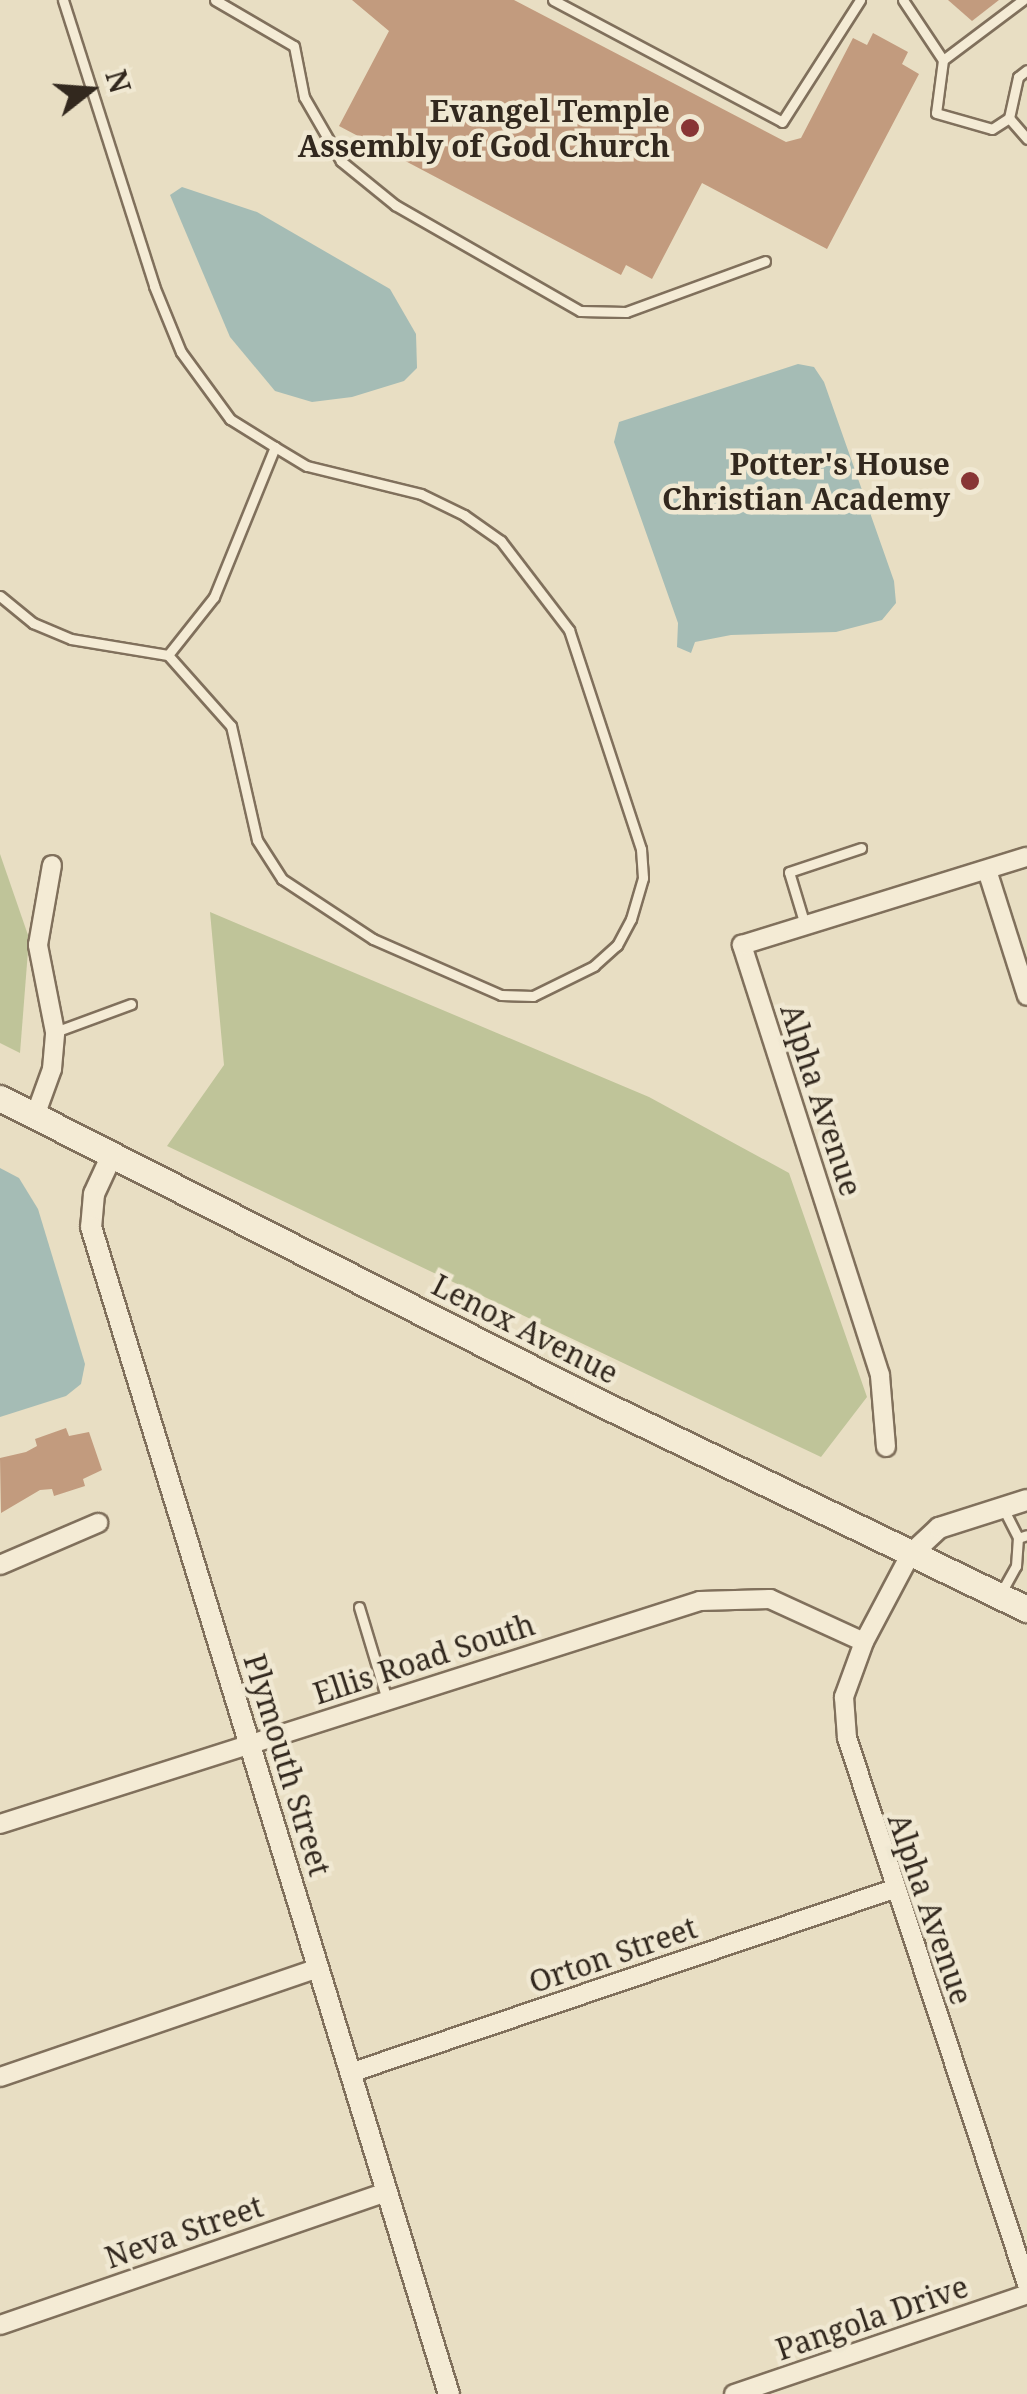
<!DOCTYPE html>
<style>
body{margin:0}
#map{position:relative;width:1027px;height:2394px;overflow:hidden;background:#e8dec3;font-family:"Noto Serif",serif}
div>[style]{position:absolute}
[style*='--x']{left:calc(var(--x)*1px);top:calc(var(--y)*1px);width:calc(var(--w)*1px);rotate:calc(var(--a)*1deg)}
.green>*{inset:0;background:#bfc499}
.water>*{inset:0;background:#a5bcb5}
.building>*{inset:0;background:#c29b7e}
.roads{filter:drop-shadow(2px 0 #80705c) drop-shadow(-2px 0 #80705c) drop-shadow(0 2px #80705c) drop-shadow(0 -2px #80705c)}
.service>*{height:9px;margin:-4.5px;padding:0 4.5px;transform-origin:4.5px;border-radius:4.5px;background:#f4ebd5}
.minor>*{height:18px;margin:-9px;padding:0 9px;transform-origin:9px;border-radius:9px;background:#f4ebd5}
.tertiary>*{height:20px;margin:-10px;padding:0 10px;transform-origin:10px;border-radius:10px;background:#f4ebd5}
.secondary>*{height:25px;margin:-12.5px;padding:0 12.5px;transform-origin:12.5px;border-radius:12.5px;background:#f4ebd5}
.dots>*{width:28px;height:28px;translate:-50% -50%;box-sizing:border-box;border:5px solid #f0e8d2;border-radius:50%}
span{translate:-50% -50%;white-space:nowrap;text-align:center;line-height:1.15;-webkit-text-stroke:9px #f0e8d2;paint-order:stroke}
.poi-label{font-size:30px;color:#32281e;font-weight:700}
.right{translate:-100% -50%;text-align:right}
.street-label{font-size:30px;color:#32281e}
.north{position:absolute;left:40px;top:40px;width:100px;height:100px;-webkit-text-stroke:8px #f0e8d2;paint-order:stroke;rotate:73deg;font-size:28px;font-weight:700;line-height:40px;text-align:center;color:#32281e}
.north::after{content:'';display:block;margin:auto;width:35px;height:45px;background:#32281e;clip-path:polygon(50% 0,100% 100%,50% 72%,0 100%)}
</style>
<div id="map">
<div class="green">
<i style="clip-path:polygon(0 854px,29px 938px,20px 1053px,0 1043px)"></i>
<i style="clip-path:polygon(210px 912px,649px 1097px,789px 1173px,867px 1397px,821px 1457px,167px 1146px,224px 1065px)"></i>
</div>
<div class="water">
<i style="clip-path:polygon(182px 187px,257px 212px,390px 289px,416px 334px,417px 368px,404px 381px,352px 397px,312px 402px,275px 391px,230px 337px,170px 195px)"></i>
<i style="clip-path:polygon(798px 364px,814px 367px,824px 382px,894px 581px,896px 603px,882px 620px,836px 632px,731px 635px,695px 642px,691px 653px,677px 647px,678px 623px,614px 442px,619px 422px)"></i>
<i style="clip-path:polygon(0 1168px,19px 1178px,38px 1209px,85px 1364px,81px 1384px,66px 1396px,0 1417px)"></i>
</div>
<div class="building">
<i style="clip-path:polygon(352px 0,514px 0,786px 142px,801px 138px,853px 38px,867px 45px,873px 33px,908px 52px,902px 64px,919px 74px,827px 249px,702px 183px,652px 279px,626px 265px,621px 275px,339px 126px,389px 31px)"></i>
<i style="clip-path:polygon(948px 0,999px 0,972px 21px)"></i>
<i style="clip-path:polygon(66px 1428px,69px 1436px,89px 1432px,102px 1470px,83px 1479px,85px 1486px,54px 1496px,52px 1489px,40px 1490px,1px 1513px,0 1458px,26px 1452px,37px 1446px,35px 1439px)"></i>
</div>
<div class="roads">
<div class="service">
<i style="--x:63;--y:0;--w:300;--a:72.3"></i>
<i style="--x:154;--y:286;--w:71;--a:67.8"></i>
<i style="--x:181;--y:352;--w:83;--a:53.8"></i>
<i style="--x:230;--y:419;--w:53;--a:31.9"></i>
<i style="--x:275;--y:447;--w:37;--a:31"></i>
<i style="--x:307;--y:466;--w:117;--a:13.8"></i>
<i style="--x:421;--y:494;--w:48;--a:26"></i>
<i style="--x:464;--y:515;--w:45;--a:35.1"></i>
<i style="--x:501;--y:541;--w:112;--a:52.6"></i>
<i style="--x:569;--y:630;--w:231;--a:71.8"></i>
<i style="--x:641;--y:849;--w:29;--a:86"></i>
<i style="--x:643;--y:878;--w:43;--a:106.3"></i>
<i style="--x:631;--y:919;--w:30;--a:118"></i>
<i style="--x:617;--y:945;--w:31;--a:138"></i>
<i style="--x:594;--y:966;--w:68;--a:153.8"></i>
<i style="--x:533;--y:996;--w:32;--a:-178"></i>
<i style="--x:501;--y:995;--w:140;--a:-156.4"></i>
<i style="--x:373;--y:939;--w:109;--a:-146.6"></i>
<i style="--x:282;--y:879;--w:46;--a:-122.7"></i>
<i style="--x:257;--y:840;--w:117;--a:-102.8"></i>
<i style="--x:231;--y:726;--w:95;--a:-131.6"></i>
<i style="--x:168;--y:655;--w:74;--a:-51.6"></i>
<i style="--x:214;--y:597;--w:162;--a:-67.9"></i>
<i style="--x:215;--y:0;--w:91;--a:30.2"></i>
<i style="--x:294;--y:46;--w:52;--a:78.9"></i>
<i style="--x:304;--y:97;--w:74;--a:60"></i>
<i style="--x:341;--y:161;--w:70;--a:39.2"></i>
<i style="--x:395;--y:205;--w:213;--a:29.8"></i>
<i style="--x:580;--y:311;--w:46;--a:1.2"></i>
<i style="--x:626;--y:312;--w:148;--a:-20.1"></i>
<i style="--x:553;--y:0;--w:259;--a:28"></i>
<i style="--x:782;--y:122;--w:145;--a:-57.4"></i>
<i style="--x:903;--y:0;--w:72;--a:56.3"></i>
<i style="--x:943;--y:60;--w:53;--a:97.5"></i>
<i style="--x:936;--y:113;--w:58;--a:15.9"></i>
<i style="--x:992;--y:129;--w:20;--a:-33"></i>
<i style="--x:1009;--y:118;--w:28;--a:49"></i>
<i style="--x:943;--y:60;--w:100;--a:-36.9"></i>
<i style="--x:1009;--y:118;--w:42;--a:-77.6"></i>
<i style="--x:1018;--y:77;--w:11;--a:-38"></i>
<i style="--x:0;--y:596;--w:43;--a:39.3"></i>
<i style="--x:33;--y:623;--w:41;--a:22.8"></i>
<i style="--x:71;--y:639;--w:98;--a:9.4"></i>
<i style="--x:805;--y:925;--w:55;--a:-106.8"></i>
<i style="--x:789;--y:872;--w:76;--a:-18.4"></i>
<i style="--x:55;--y:1032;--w:81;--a:-20.2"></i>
<i style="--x:1003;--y:1508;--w:34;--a:63"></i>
<i style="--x:1018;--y:1538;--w:9;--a:-18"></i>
<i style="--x:1002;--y:1591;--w:29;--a:-61"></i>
<i style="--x:1016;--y:1566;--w:28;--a:-86"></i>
<i style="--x:359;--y:1607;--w:97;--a:73.2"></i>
</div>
<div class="minor">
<i style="--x:987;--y:870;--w:132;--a:72.4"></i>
<i style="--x:35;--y:1116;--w:50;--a:-70.1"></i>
<i style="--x:52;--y:1069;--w:37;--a:-85"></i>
<i style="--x:55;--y:1032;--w:89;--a:-101.1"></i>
<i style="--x:38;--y:945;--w:81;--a:-80.1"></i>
<i style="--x:886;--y:1447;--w:72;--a:-94.8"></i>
<i style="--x:880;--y:1375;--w:452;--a:-107.8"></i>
<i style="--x:742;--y:945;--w:298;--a:-17.2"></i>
<i style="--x:910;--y:1555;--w:98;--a:117.9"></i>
<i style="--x:864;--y:1642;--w:59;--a:110"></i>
<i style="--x:844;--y:1697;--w:41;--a:85.8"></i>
<i style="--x:847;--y:1738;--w:575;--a:71.75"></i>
<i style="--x:0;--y:1565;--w:107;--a:-23.2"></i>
<i style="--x:0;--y:1824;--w:735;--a:-17.67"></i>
<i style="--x:700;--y:1601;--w:70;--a:-1.6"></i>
<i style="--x:770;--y:1599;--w:103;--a:24.6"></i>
<i style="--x:350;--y:2073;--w:574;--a:-18.69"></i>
<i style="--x:0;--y:2077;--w:336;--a:-18.9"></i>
<i style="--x:0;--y:2325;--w:409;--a:-19"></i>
<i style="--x:734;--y:2394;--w:310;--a:-18.8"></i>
</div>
<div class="tertiary">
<i style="--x:112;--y:1155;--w:43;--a:114.8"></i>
<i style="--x:94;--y:1194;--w:33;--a:95"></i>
<i style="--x:91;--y:1227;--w:1221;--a:72.95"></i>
<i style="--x:910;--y:1555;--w:40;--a:-43"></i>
<i style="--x:939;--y:1528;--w:92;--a:-17.7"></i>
</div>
<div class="secondary">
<i style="--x:0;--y:1098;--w:657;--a:26.95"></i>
<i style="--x:586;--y:1396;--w:490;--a:25.8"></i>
</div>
</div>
<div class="dots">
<i style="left:690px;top:128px;background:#883534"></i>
<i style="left:970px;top:481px;background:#883534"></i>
</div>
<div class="poi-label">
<span class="right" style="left:670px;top:128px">Evangel Temple<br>Assembly of God Church</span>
<span class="right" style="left:950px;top:481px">Potter's House<br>Christian Academy</span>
</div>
<div class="street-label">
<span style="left:821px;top:1100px;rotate:72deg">Alpha Avenue</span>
<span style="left:525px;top:1329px;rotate:27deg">Lenox Avenue</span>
<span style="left:424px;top:1659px;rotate:-18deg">Ellis Road South</span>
<span style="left:287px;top:1765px;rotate:73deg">Plymouth Street</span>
<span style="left:930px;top:1909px;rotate:71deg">Alpha Avenue</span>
<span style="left:613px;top:1955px;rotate:-19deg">Orton Street</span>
<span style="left:184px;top:2232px;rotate:-19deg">Neva Street</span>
<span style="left:872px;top:2318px;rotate:-19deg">Pangola Drive</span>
</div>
<div class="north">N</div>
</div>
